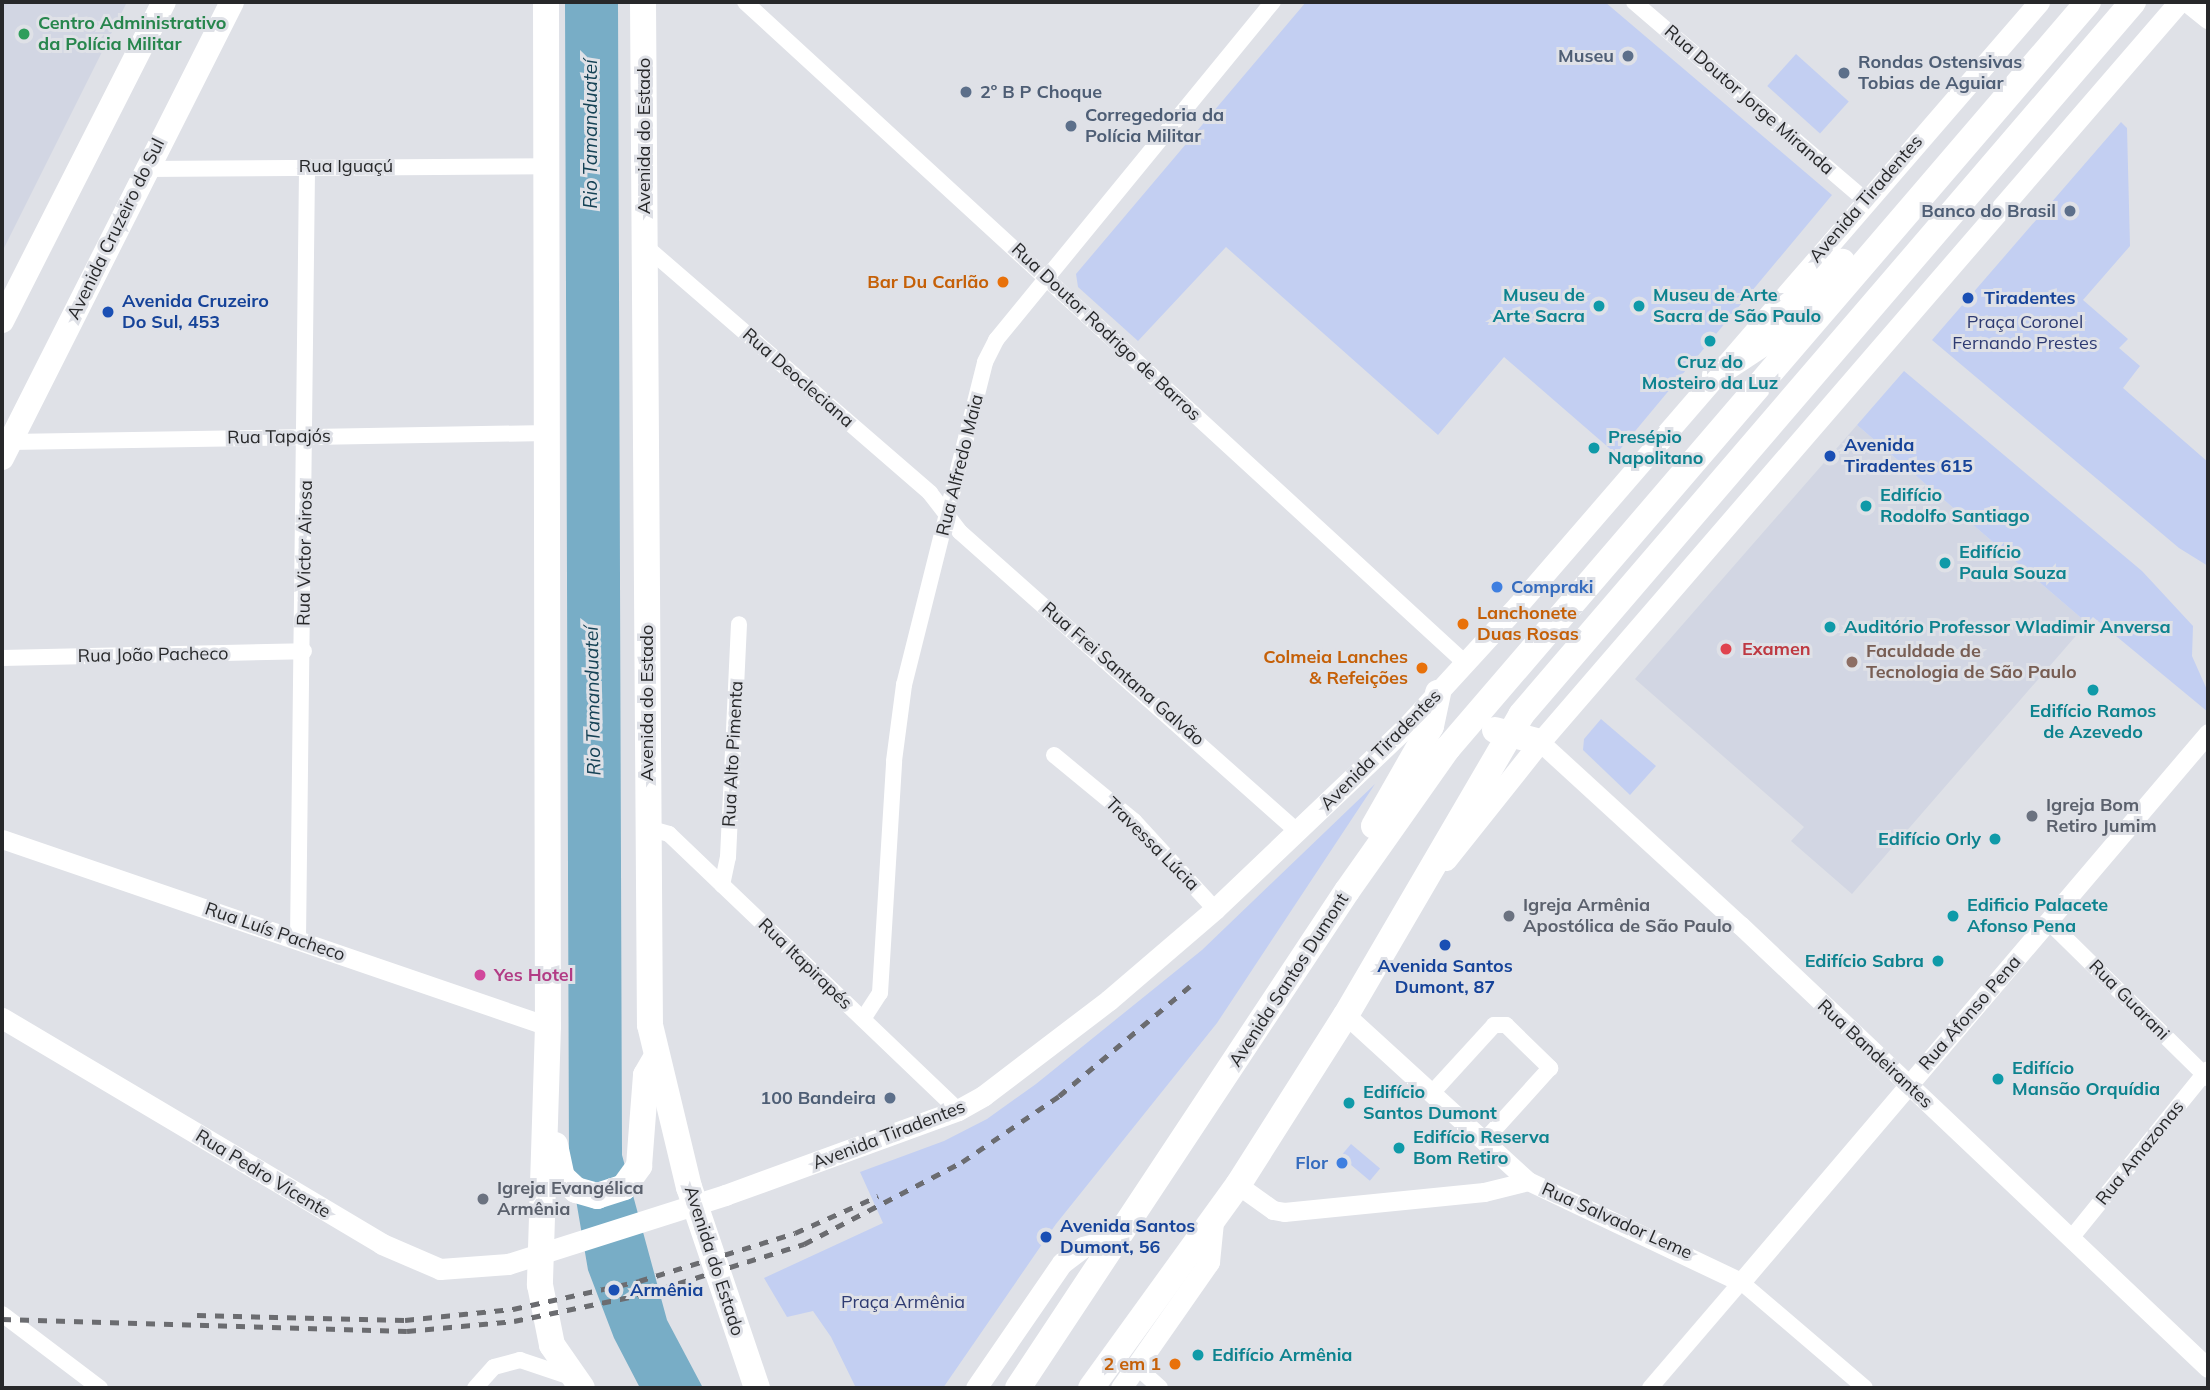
<!DOCTYPE html>
<meta charset="utf-8">
<style>
body{margin:0}
#map{position:relative;width:2210px;height:1390px;overflow:hidden;background:#dfe1e7;font-family:Mulish,sans-serif}
div>[style]{position:absolute}
[style*='--x']{left:calc(var(--x)*1px);top:calc(var(--y)*1px);width:calc(var(--w)*1px);rotate:calc(var(--a)*1deg)}
.built>*{inset:0;background:#d2d6e3}
.green>*{inset:0;background:#c3cff2;transform-origin:0 0}
.water>*{inset:0;background:#78adc6}
.minor>*{height:16px;margin:-8px;padding:0 8px;transform-origin:8px;border-radius:8px;background:#fff}
.tertiary>*{height:19px;margin:-9.5px;padding:0 9.5px;transform-origin:9.5px;border-radius:9.5px;background:#fff}
.secondary>*{height:21px;margin:-10.5px;padding:0 10.5px;transform-origin:10.5px;border-radius:10.5px;background:#fff}
.primary>*{height:24px;margin:-12px;padding:0 12px;transform-origin:12px;border-radius:12px;background:#fff}
.trunk>*{height:26px;margin:-13px;padding:0 13px;transform-origin:13px;border-radius:13px;background:#fff}
.rail>*{height:5px;margin-top:-2.5px;transform-origin:0;background:repeating-linear-gradient(90deg,#6b6c70 0 9px,transparent 0 18px)}
.dots>*{width:19px;height:19px;translate:-50% -50%;box-sizing:border-box;border:4px solid #dfe1e7;border-radius:50%}
span{translate:-50% -50%;white-space:nowrap;text-align:center;line-height:1.15;-webkit-text-stroke:6px #dfe1e7;paint-order:stroke}
.leisure-label{font-size:18px;color:#27864d;font-weight:700}
.left{translate:0 -50%;text-align:left}
.service-label{font-size:18px;color:#4e5e75;font-weight:700}
.right{translate:-100% -50%;text-align:right}
.street-label{font-size:18px;color:#27282a}
.food-label{font-size:18px;color:#c56008;font-weight:700}
.culture-label{font-size:18px;color:#0d838f;font-weight:700}
.transit-label{font-size:18px;color:#164399;font-weight:700}
.park-label{font-size:18px;color:#2e3b72}
.shop-label{font-size:18px;color:#366cbe;font-weight:700}
.health-label{font-size:18px;color:#be3a42;font-weight:700}
.education-label{font-size:18px;color:#785e54;font-weight:700}
.worship-label{font-size:18px;color:#5b616d;font-weight:700}
.hotel-label{font-size:18px;color:#b23c85;font-weight:700}
.water-label{font-size:19px;color:#154255;font-style:italic}
.frame{position:absolute;inset:0;border:4px solid #27282a;pointer-events:none}
</style>
<div id="map">
<div class="built">
<i style="clip-path:polygon(2px 2px,127px 2px,2px 252px)"></i>
<i style="clip-path:polygon(1857px 425px,2087px 623px,1852px 894px,1791px 841px,1804px 827px,1635px 679px)"></i>
</div>
<div class="green">
<i style="clip-path:polygon(1306px 2px,1605px 2px,1832px 195px,1616px 454px,1504px 357px,1438px 435px,1226px 247px,1138px 341px,1078px 287px,1076px 274px)"></i>
<i style="left:1796px;top:54px;width:71px;height:43px;rotate:42deg"></i>
<i style="clip-path:polygon(2121px 122px,2127px 128px,2130px 246px,2083px 300px,2128px 339px,2119px 348px,2140px 366px,2123px 388px,2208px 462px,2208px 566px,2179px 548px,1932px 340px)"></i>
<i style="clip-path:polygon(1904px 371px,2142px 571px,2193px 626px,2192px 656px,2208px 692px,2208px 712px,2093px 617px,2087px 623px,1857px 425px)"></i>
<i style="clip-path:polygon(1601px 719px,1656px 766px,1630px 795px,1583px 750px,1584px 739px)"></i>
<i style="clip-path:polygon(1375px 784px,1217px 1023px,1056px 1224px,943px 1388px,856px 1388px,831px 1337px,813px 1311px,787px 1317px,764px 1278px,883px 1223px,860px 1172px,944px 1141px,987px 1119px,1036px 1084px,1202px 950px)"></i>
<i style="left:1351px;top:1144px;width:38px;height:16px;rotate:40deg"></i>
</div>
<div class="water">
<i style="clip-path:polygon(565px 2px,618px 2px,622px 1155px,667px 1320px,703px 1388px,640px 1388px,614px 1338px,588px 1270px,569px 1159px)"></i>
</div>
<div class="minor">
<i style="--x:745;--y:2;--w:977;--a:42.55"></i>
<i style="--x:1634;--y:2;--w:303;--a:40.6"></i>
<i style="--x:144;--y:169;--w:403;--a:-0.4"></i>
<i style="--x:644;--y:245;--w:379;--a:40.9"></i>
<i style="--x:930;--y:493;--w:49;--a:52.4"></i>
<i style="--x:960;--y:532;--w:452;--a:41.6"></i>
<i style="--x:10;--y:442;--w:538;--a:-0.96"></i>
<i style="--x:2;--y:658;--w:302;--a:-1.3"></i>
<i style="--x:1054;--y:755;--w:104;--a:39.5"></i>
<i style="--x:1134;--y:821;--w:120;--a:47.4"></i>
<i style="--x:648;--y:828;--w:22;--a:16"></i>
<i style="--x:669;--y:834;--w:400;--a:43.7"></i>
<i style="--x:722;--y:885;--w:29;--a:-78"></i>
<i style="--x:728;--y:857;--w:233;--a:-87.3"></i>
<i style="--x:2049;--y:922;--w:223;--a:44.5"></i>
<i style="--x:298;--y:940;--w:774;--a:-89.33"></i>
<i style="--x:863;--y:1019;--w:31;--a:-57"></i>
<i style="--x:880;--y:993;--w:232;--a:-86.5"></i>
<i style="--x:894;--y:761;--w:77;--a:-82.5"></i>
<i style="--x:904;--y:685;--w:333;--a:-75.9"></i>
<i style="--x:985;--y:362;--w:25;--a:-63"></i>
<i style="--x:996;--y:340;--w:437;--a:-50.7"></i>
<i style="--x:1432;--y:1093;--w:92;--a:-47.6"></i>
<i style="--x:1494;--y:1025;--w:12;--a:0"></i>
<i style="--x:1506;--y:1025;--w:62;--a:44.3"></i>
<i style="--x:1550;--y:1068;--w:98;--a:132.1"></i>
<i style="--x:2072;--y:1237;--w:216;--a:-51"></i>
<i style="--x:2;--y:1314;--w:123;--a:37.1"></i>
<i style="--x:1137;--y:1367;--w:31;--a:42"></i>
<i style="--x:475;--y:1388;--w:28;--a:-48"></i>
<i style="--x:494;--y:1367;--w:27;--a:-15"></i>
<i style="--x:520;--y:1360;--w:54;--a:18.4"></i>
<i style="--x:1650;--y:1388;--w:140;--a:-49.4"></i>
<i style="--x:1741;--y:1282;--w:163;--a:40.5"></i>
</div>
<div class="tertiary">
<i style="--x:1540;--y:742;--w:271;--a:42.5"></i>
<i style="--x:1740;--y:925;--w:644;--a:43.43"></i>
<i style="--x:2;--y:839;--w:577;--a:18.91"></i>
<i style="--x:1346;--y:1015;--w:246;--a:42.4"></i>
<i style="--x:1528;--y:1181;--w:236;--a:25.4"></i>
<i style="--x:1741;--y:1282;--w:721;--a:-49.61"></i>
<i style="--x:1238;--y:1185;--w:43;--a:35.5"></i>
<i style="--x:1273;--y:1210;--w:11;--a:10"></i>
<i style="--x:1284;--y:1212;--w:201;--a:-5.7"></i>
<i style="--x:1484;--y:1192;--w:45;--a:-14"></i>
</div>
<div class="secondary">
<i style="--x:2188;--y:2;--w:26;--a:39"></i>
<i style="--x:1446;--y:860;--w:151;--a:-51.5"></i>
<i style="--x:1540;--y:742;--w:978;--a:-49.19"></i>
<i style="--x:2;--y:1018;--w:442;--a:30.7"></i>
<i style="--x:382;--y:1244;--w:63;--a:23.3"></i>
<i style="--x:440;--y:1269;--w:68;--a:-4.2"></i>
<i style="--x:508;--y:1264;--w:228;--a:-17.6"></i>
<i style="--x:725;--y:1195;--w:248;--a:-20"></i>
<i style="--x:958;--y:1110;--w:29;--a:-29"></i>
<i style="--x:983;--y:1096;--w:158;--a:-37.3"></i>
<i style="--x:1109;--y:1000;--w:140;--a:-40.6"></i>
<i style="--x:1215;--y:909;--w:267;--a:-43.6"></i>
<i style="--x:1408;--y:725;--w:163;--a:-47.5"></i>
<i style="--x:1518;--y:605;--w:797;--a:-49.17"></i>
<i style="--x:976;--y:1388;--w:152;--a:-55.5"></i>
<i style="--x:1062;--y:1263;--w:26;--a:-37"></i>
<i style="--x:1083;--y:1247;--w:38;--a:-15"></i>
<i style="--x:1121;--y:1388;--w:154;--a:-55.1"></i>
<i style="--x:1209;--y:1262;--w:40;--a:-84.3"></i>
</div>
<div class="primary">
<i style="--x:2;--y:321;--w:358;--a:-63.1"></i>
<i style="--x:2;--y:458;--w:511;--a:-63.23"></i>
</div>
<div class="trunk">
<i style="--x:546;--y:2;--w:1024;--a:89.89"></i>
<i style="--x:548;--y:1026;--w:259;--a:91.8"></i>
<i style="--x:540;--y:1285;--w:61;--a:78.7"></i>
<i style="--x:552;--y:1345;--w:52;--a:55.1"></i>
<i style="--x:643;--y:2;--w:1023;--a:89.61"></i>
<i style="--x:650;--y:1025;--w:167;--a:76.5"></i>
<i style="--x:689;--y:1187;--w:212;--a:71.3"></i>
<i style="--x:1715;--y:375;--w:56;--a:-33.4"></i>
<i style="--x:1762;--y:344;--w:115;--a:-45.7"></i>
<i style="--x:1495;--y:730;--w:47;--a:14.9"></i>
<i style="--x:1374;--y:826;--w:115;--a:-60.3"></i>
<i style="--x:1431;--y:726;--w:34;--a:-78"></i>
<i style="--x:555;--y:1145;--w:33;--a:78"></i>
<i style="--x:562;--y:1177;--w:19;--a:43"></i>
<i style="--x:576;--y:1190;--w:22;--a:16"></i>
<i style="--x:597;--y:1196;--w:28;--a:-18"></i>
<i style="--x:624;--y:1187;--w:26;--a:-54"></i>
<i style="--x:639;--y:1166;--w:91;--a:-85.6"></i>
<i style="--x:646;--y:1075;--w:16;--a:-60"></i>
<i style="--x:1018;--y:1388;--w:596;--a:-56.5"></i>
<i style="--x:1347;--y:891;--w:175;--a:-54.8"></i>
<i style="--x:1448;--y:748;--w:983;--a:-49.37"></i>
<i style="--x:1091;--y:1388;--w:251;--a:-54.1"></i>
<i style="--x:1238;--y:1185;--w:201;--a:-57.6"></i>
<i style="--x:1346;--y:1015;--w:347;--a:-59.7"></i>
<i style="--x:1521;--y:715;--w:940;--a:-49.36"></i>
</div>
<div class="rail">
<i style="--x:197;--y:1315;--w:208;--a:1.4"></i>
<i style="--x:405;--y:1320;--w:109;--a:-5.8"></i>
<i style="--x:513;--y:1309;--w:129;--a:-12.5"></i>
<i style="--x:639;--y:1281;--w:163;--a:-17.1"></i>
<i style="--x:795;--y:1233;--w:91;--a:-24"></i>
<i style="--x:2;--y:1319;--w:405;--a:1.7"></i>
<i style="--x:407;--y:1331;--w:107;--a:-5.3"></i>
<i style="--x:514;--y:1321;--w:133;--a:-11.7"></i>
<i style="--x:644;--y:1294;--w:168;--a:-17.4"></i>
<i style="--x:804;--y:1244;--w:178;--a:-27.4"></i>
<i style="--x:962;--y:1162;--w:117;--a:-34.2"></i>
<i style="--x:1059;--y:1096;--w:171;--a:-40"></i>
</div>
<div class="dots">
<i style="left:24px;top:34px;background:#2e9e5b"></i>
<i style="left:1628px;top:56px;background:#5c6f8a"></i>
<i style="left:1844px;top:73px;background:#5c6f8a"></i>
<i style="left:966px;top:92px;background:#5c6f8a"></i>
<i style="left:1071px;top:126px;background:#5c6f8a"></i>
<i style="left:2070px;top:211px;background:#5c6f8a"></i>
<i style="left:1003px;top:282px;background:#e8710a"></i>
<i style="left:1968px;top:298px;background:#1a4fb4"></i>
<i style="left:1599px;top:306px;background:#0f9aa8"></i>
<i style="left:1639px;top:306px;background:#0f9aa8"></i>
<i style="left:108px;top:312px;background:#1a4fb4"></i>
<i style="left:1710px;top:341px;background:#0f9aa8"></i>
<i style="left:1594px;top:448px;background:#0f9aa8"></i>
<i style="left:1830px;top:456px;background:#1a4fb4"></i>
<i style="left:1866px;top:506px;background:#0f9aa8"></i>
<i style="left:1945px;top:563px;background:#0f9aa8"></i>
<i style="left:1497px;top:587px;background:#3f7fe0"></i>
<i style="left:1463px;top:624px;background:#e8710a"></i>
<i style="left:1830px;top:627px;background:#0f9aa8"></i>
<i style="left:1726px;top:649px;background:#e0444e"></i>
<i style="left:1852px;top:662px;background:#8d6e63"></i>
<i style="left:1422px;top:668px;background:#e8710a"></i>
<i style="left:2093px;top:690px;background:#0f9aa8"></i>
<i style="left:2032px;top:816px;background:#6b7280"></i>
<i style="left:1995px;top:839px;background:#0f9aa8"></i>
<i style="left:1509px;top:916px;background:#6b7280"></i>
<i style="left:1953px;top:916px;background:#0f9aa8"></i>
<i style="left:1445px;top:945px;background:#1a4fb4"></i>
<i style="left:1938px;top:961px;background:#0f9aa8"></i>
<i style="left:480px;top:975px;background:#d1479c"></i>
<i style="left:1998px;top:1079px;background:#0f9aa8"></i>
<i style="left:890px;top:1098px;background:#5c6f8a"></i>
<i style="left:1349px;top:1103px;background:#0f9aa8"></i>
<i style="left:1399px;top:1148px;background:#0f9aa8"></i>
<i style="left:1342px;top:1163px;background:#3f7fe0"></i>
<i style="left:483px;top:1199px;background:#6b7280"></i>
<i style="left:1046px;top:1237px;background:#1a4fb4"></i>
<i style="left:614px;top:1290px;background:#1a4fb4"></i>
<i style="left:1198px;top:1355px;background:#0f9aa8"></i>
<i style="left:1175px;top:1364px;background:#e8710a"></i>
</div>
<div class="leisure-label">
<span class="left" style="left:38px;top:34px">Centro Administrativo<br>da Polícia Militar</span>
</div>
<div class="service-label">
<span class="right" style="left:1614px;top:56px">Museu</span>
<span class="left" style="left:1858px;top:73px">Rondas Ostensivas<br>Tobias de Aguiar</span>
<span class="left" style="left:980px;top:92px">2º B P Choque</span>
<span class="left" style="left:1085px;top:126px">Corregedoria da<br>Polícia Militar</span>
<span class="right" style="left:2056px;top:211px">Banco do Brasil</span>
<span class="right" style="left:876px;top:1098px">100 Bandeira</span>
</div>
<div class="street-label">
<span style="left:1749px;top:100px;rotate:41deg">Rua Doutor Jorge Miranda</span>
<span style="left:644px;top:136px;rotate:-90deg">Avenida do Estado</span>
<span style="left:346px;top:166px">Rua Iguaçú</span>
<span style="left:1866px;top:199px;rotate:-49deg">Avenida Tiradentes</span>
<span style="left:116px;top:229px;rotate:-64deg">Avenida Cruzeiro do Sul</span>
<span style="left:1106px;top:332px;rotate:43deg">Rua Doutor Rodrigo de Barros</span>
<span style="left:798px;top:378px;rotate:41deg">Rua Deocleciana</span>
<span style="left:279px;top:437px;rotate:-1deg">Rua Tapajós</span>
<span style="left:960px;top:465px;rotate:-76deg">Rua Alfredo Maia</span>
<span style="left:305px;top:553px;rotate:-89deg">Rua Victor Airosa</span>
<span style="left:153px;top:655px;rotate:-1deg">Rua João Pacheco</span>
<span style="left:1123px;top:674px;rotate:41deg">Rua Frei Santana Galvão</span>
<span style="left:647px;top:703px;rotate:-90deg">Avenida do Estado</span>
<span style="left:1381px;top:750px;rotate:-45deg">Avenida Tiradentes</span>
<span style="left:733px;top:754px;rotate:-87deg">Rua Alto Pimenta</span>
<span style="left:1152px;top:844px;rotate:45deg">Travessa Lúcia</span>
<span style="left:275px;top:932px;rotate:19deg">Rua Luís Pacheco</span>
<span style="left:805px;top:964px;rotate:44deg">Rua Itapirapés</span>
<span style="left:1289px;top:980px;rotate:-57deg">Avenida Santos Dumont</span>
<span style="left:2129px;top:1000px;rotate:45deg">Rua Guarani</span>
<span style="left:1970px;top:1013px;rotate:-49deg">Rua Afonso Pena</span>
<span style="left:1875px;top:1054px;rotate:43deg">Rua Bandeirantes</span>
<span style="left:889px;top:1135px;rotate:-21deg">Avenida Tiradentes</span>
<span style="left:2140px;top:1153px;rotate:-51deg">Rua Amazonas</span>
<span style="left:263px;top:1174px;rotate:31deg">Rua Pedro Vicente</span>
<span style="left:1617px;top:1221px;rotate:24deg">Rua Salvador Leme</span>
<span style="left:714px;top:1261px;rotate:72deg">Avenida do Estado</span>
</div>
<div class="food-label">
<span class="right" style="left:989px;top:282px">Bar Du Carlão</span>
<span class="left" style="left:1477px;top:624px">Lanchonete<br>Duas Rosas</span>
<span class="right" style="left:1408px;top:668px">Colmeia Lanches<br>&amp; Refeições</span>
<span class="right" style="left:1161px;top:1364px">2 em 1</span>
</div>
<div class="culture-label">
<span class="right" style="left:1585px;top:306px">Museu de<br>Arte Sacra</span>
<span class="left" style="left:1653px;top:306px">Museu de Arte<br>Sacra de São Paulo</span>
<span style="left:1710px;top:373px">Cruz do<br>Mosteiro da Luz</span>
<span class="left" style="left:1608px;top:448px">Presépio<br>Napolitano</span>
<span class="left" style="left:1880px;top:506px">Edifício<br>Rodolfo Santiago</span>
<span class="left" style="left:1959px;top:563px">Edifício<br>Paula Souza</span>
<span class="left" style="left:1844px;top:627px">Auditório Professor Wladimir Anversa</span>
<span style="left:2093px;top:722px">Edifício Ramos<br>de Azevedo</span>
<span class="right" style="left:1981px;top:839px">Edifício Orly</span>
<span class="left" style="left:1967px;top:916px">Edificio Palacete<br>Afonso Pena</span>
<span class="right" style="left:1924px;top:961px">Edifício Sabra</span>
<span class="left" style="left:2012px;top:1079px">Edifício<br>Mansão Orquídia</span>
<span class="left" style="left:1363px;top:1103px">Edifício<br>Santos Dumont</span>
<span class="left" style="left:1413px;top:1148px">Edifício Reserva<br>Bom Retiro</span>
<span class="left" style="left:1212px;top:1355px">Edifício Armênia</span>
</div>
<div class="transit-label">
<span class="left" style="left:1984px;top:298px">Tiradentes</span>
<span class="left" style="left:122px;top:312px">Avenida Cruzeiro<br>Do Sul, 453</span>
<span class="left" style="left:1844px;top:456px">Avenida<br>Tiradentes 615</span>
<span style="left:1445px;top:977px">Avenida Santos<br>Dumont, 87</span>
<span class="left" style="left:1060px;top:1237px">Avenida Santos<br>Dumont, 56</span>
<span class="left" style="left:630px;top:1290px">Armênia</span>
</div>
<div class="park-label">
<span style="left:2025px;top:333px">Praça Coronel<br>Fernando Prestes</span>
<span style="left:903px;top:1302px">Praça Armênia</span>
</div>
<div class="shop-label">
<span class="left" style="left:1511px;top:587px">Compraki</span>
<span class="right" style="left:1328px;top:1163px">Flor</span>
</div>
<div class="health-label">
<span class="left" style="left:1742px;top:649px">Examen</span>
</div>
<div class="education-label">
<span class="left" style="left:1866px;top:662px">Faculdade de<br>Tecnologia de São Paulo</span>
</div>
<div class="worship-label">
<span class="left" style="left:2046px;top:816px">Igreja Bom<br>Retiro Jumim</span>
<span class="left" style="left:1523px;top:916px">Igreja Armênia<br>Apostólica de São Paulo</span>
<span class="left" style="left:497px;top:1199px">Igreja Evangélica<br>Armênia</span>
</div>
<div class="hotel-label">
<span class="left" style="left:494px;top:975px">Yes Hotel</span>
</div>
<div class="water-label">
<span style="left:591px;top:134px;rotate:-90deg">Rio Tamanduateí</span>
<span style="left:593px;top:701px;rotate:-91deg">Rio Tamanduateí</span>
</div>
<div class="frame"></div>
</div>
